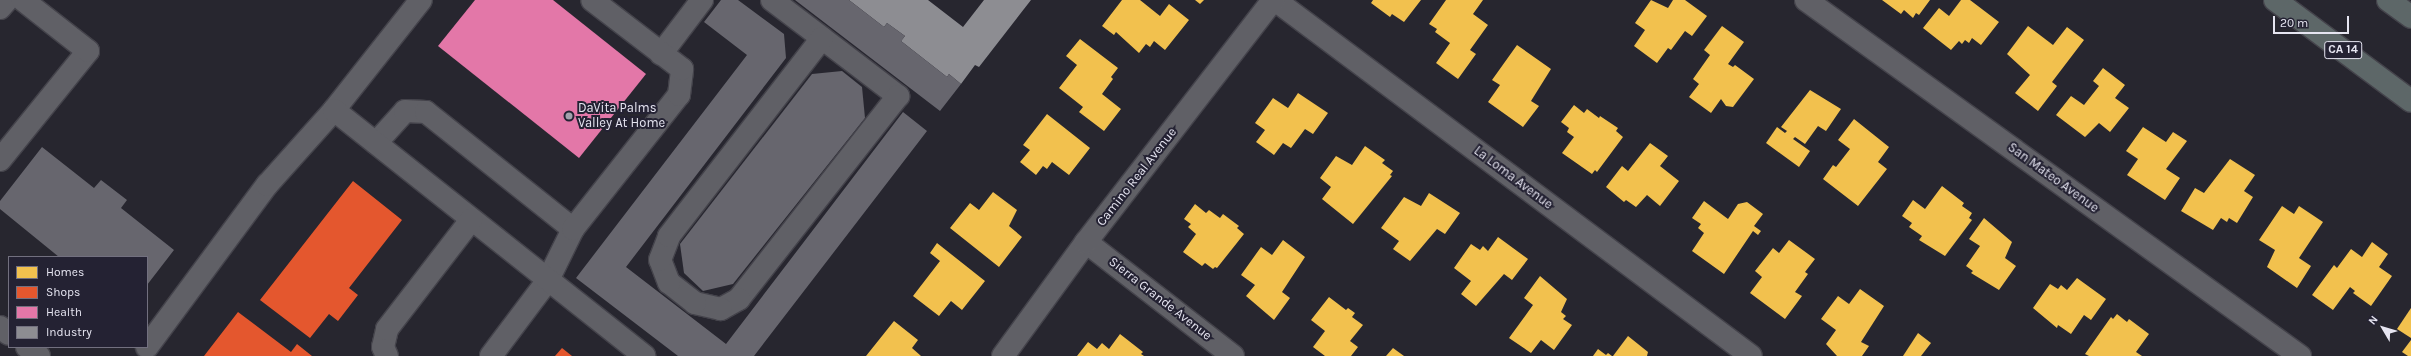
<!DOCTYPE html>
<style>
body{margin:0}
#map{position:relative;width:2411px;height:356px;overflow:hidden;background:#27262f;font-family:Karla,sans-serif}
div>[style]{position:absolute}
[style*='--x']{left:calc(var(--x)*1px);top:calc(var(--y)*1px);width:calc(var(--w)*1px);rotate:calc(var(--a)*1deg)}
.homes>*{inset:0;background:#f2c14e}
.shops>*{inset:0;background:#e4572e}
.health>*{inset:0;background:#e377a8}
.industry>*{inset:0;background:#8d8d92}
.building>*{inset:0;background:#67666e}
.roads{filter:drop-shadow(1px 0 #44434b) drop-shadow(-1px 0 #44434b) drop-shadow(0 1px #44434b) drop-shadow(0 -1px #44434b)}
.minor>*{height:22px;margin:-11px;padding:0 11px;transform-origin:11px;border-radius:11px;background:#606066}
.highway>*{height:22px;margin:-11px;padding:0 11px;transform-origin:11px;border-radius:11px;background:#5d6768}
.dots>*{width:11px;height:11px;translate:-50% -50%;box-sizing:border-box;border:2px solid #242233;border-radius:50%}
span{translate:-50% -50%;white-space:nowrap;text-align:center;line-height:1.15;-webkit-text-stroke:4px #242233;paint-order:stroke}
.shield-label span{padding:1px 3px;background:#242233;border:1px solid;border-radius:3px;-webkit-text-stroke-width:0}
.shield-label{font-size:12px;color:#e6e5f1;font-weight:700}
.poi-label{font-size:13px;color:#e6e5f1}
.left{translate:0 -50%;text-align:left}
.street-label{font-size:13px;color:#e6e5f1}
.legend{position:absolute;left:8px;top:256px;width:140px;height:92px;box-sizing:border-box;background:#242233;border:1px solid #72707f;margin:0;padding:5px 7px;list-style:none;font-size:12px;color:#e6e5f1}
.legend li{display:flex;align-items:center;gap:8px;height:20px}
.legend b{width:20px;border:1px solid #72707f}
.north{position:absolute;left:2363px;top:308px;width:40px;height:40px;-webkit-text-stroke:3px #242233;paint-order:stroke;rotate:308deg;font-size:11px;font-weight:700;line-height:16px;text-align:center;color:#e6e5f1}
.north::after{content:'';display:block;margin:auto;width:14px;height:18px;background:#e6e5f1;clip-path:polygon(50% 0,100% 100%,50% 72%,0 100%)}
.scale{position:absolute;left:2273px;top:16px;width:76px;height:18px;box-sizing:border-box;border:2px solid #e6e5f1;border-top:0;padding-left:5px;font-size:12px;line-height:14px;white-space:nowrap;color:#e6e5f1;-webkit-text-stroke:3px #242233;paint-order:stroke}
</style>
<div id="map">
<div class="homes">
<i style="clip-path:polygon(1122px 0,1140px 0,1160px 16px,1169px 4px,1189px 20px,1165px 50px,1154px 41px,1150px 47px,1146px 44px,1139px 53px,1116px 32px,1114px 35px,1102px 26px)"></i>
<i style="clip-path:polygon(1195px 0,1204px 0,1200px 4px)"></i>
<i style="clip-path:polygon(1373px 0,1421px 0,1404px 22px,1392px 14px,1390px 17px,1371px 3px)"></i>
<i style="clip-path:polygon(1446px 0,1483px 0,1473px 14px,1488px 25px,1470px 50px,1476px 54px,1458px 79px,1436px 63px,1450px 43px,1435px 32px,1437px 29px,1429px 24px)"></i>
<i style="clip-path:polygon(1651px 0,1668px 8px,1673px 0,1685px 0,1707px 16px,1692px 36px,1685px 31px,1671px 50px,1668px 48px,1657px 63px,1634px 46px,1645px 30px,1635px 23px)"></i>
<i style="clip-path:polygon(1882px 0,1930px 0,1919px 15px,1916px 13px,1913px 18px,1904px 10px,1901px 14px)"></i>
<i style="clip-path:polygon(1961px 0,1970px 0,1999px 22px,1981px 45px,1972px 38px,1969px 43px,1965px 40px,1962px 44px,1959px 41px,1951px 50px,1923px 28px,1939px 8px,1949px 16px)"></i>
<i style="clip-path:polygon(1722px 26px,1744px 42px,1728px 64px,1733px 67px,1735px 65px,1754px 79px,1733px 107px,1726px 106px,1721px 99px,1711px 113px,1689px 97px,1699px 84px,1693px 79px,1710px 55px,1704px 50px)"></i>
<i style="clip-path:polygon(2028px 26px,2053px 45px,2067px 27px,2084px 40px,2052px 82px,2057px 86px,2038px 111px,2015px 93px,2030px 75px,2007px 54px)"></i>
<i style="clip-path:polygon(1080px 39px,1118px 68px,1111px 77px,1113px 79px,1102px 94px,1121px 109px,1104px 131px,1079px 112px,1083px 107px,1059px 88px,1077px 65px,1066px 56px)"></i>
<i style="clip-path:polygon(1517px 45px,1551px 69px,1531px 101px,1539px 106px,1523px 127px,1488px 102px,1500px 85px,1492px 80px)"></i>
<i style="clip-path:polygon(2103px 68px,2125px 85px,2115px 98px,2129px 108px,2110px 132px,2099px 123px,2085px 137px,2056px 115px,2071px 96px,2084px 105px,2099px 86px,2093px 81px)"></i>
<i style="clip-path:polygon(1810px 90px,1841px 109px,1826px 131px,1818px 126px,1805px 144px,1795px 137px,1793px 139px,1810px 151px,1799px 167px,1766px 143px,1777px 127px,1785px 133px,1787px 131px,1781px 127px)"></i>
<i style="clip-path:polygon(1298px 93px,1328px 113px,1313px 134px,1305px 129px,1291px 148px,1283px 143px,1274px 155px,1256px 142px,1265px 130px,1255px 123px,1273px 98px,1288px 108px)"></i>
<i style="clip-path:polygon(1574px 105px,1584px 113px,1587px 109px,1599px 118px,1600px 116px,1618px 128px,1616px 131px,1623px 137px,1597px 172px,1595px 170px,1592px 174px,1562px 153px,1574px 137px,1567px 132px,1569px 128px,1561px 122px)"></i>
<i style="clip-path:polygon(1047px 114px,1090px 148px,1069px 175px,1052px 162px,1047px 169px,1043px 166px,1036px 175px,1020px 162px,1030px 150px,1023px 145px)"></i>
<i style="clip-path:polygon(1854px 119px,1889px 147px,1878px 162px,1887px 169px,1858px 206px,1823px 179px,1833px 165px,1836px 167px,1850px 149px,1838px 140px)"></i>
<i style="clip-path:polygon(2143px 127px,2166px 142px,2173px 132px,2187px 141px,2166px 169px,2180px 178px,2165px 200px,2127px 175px,2138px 159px,2126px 151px)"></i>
<i style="clip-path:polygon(1650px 143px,1668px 156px,1660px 166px,1679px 181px,1660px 206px,1647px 195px,1636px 207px,1626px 200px,1624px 202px,1606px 187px,1622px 166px,1628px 171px)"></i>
<i style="clip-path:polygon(1365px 146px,1385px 160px,1382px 163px,1393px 171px,1390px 175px,1392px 176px,1353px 224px,1322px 199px,1331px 187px,1320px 178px,1336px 156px,1352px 165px)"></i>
<i style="clip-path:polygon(2230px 159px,2255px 175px,2244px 191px,2253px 197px,2237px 223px,2229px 218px,2227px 222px,2221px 218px,2213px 230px,2181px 211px,2195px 188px,2204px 193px)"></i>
<i style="clip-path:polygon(1942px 186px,1964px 203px,1962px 206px,1972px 213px,1969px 218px,1972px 220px,1945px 256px,1919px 240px,1922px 236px,1909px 227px,1912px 223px,1902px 216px,1913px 200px,1925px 209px)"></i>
<i style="clip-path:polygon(993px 192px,1017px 210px,1009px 226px,1022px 237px,999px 267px,950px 228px,970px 203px,979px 210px)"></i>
<i style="clip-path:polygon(1429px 193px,1460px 213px,1445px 234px,1437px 229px,1410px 261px,1393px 249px,1399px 241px,1381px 228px,1404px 197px,1421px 206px)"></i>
<i style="clip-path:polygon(1704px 201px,1728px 219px,1738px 204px,1747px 202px,1763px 214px,1754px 226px,1761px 231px,1758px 235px,1753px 231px,1724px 274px,1692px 251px,1704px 233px,1698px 228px,1701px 224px,1692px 218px)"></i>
<i style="clip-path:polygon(1195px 204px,1206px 213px,1209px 210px,1220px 218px,1223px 214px,1239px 226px,1237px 228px,1244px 234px,1217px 268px,1215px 267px,1213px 269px,1205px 263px,1202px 266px,1183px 252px,1196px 234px,1188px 227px,1191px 224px,1184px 219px)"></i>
<i style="clip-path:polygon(2282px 206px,2294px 214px,2299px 206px,2323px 222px,2299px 258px,2311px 266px,2297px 288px,2267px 267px,2275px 250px,2259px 240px)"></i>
<i style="clip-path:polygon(1984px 218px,2012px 242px,2005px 258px,2016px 266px,1999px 290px,1971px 273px,1973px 271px,1966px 266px,1980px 246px,1969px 239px)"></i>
<i style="clip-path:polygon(1498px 237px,1528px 259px,1512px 280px,1504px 274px,1476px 306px,1461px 294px,1471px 281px,1454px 268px,1471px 244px,1480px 250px,1483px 246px,1488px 251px)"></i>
<i style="clip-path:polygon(1283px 240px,1305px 257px,1282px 292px,1290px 298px,1274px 320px,1246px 296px,1255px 285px,1241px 275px,1261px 247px,1272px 255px)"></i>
<i style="clip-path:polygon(1789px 240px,1815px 259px,1805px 272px,1808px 274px,1795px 292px,1802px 296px,1785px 319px,1750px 293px,1762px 277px,1755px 271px,1773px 248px,1779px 253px)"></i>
<i style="clip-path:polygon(2372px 242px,2388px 254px,2379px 267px,2392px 276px,2371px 306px,2353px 293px,2355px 291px,2350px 287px,2333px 310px,2312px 295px,2334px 265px,2337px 268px,2351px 249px,2362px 257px)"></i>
<i style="clip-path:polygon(937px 243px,985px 281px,962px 310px,951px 301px,939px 316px,913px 296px,940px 261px,930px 253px)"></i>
<i style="clip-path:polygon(1540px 276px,1567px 299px,1561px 312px,1566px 316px,1563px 319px,1572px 325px,1554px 350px,1541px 340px,1531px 353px,1509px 338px,1533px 305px,1524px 298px)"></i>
<i style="clip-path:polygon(2077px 278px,2106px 299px,2091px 320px,2084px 315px,2071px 334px,2058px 325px,2057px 328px,2033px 308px,2050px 284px,2058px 289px,2061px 285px,2067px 290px)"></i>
<i style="clip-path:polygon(1860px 289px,1884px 306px,1861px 342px,1869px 346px,1862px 356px,1837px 356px,1826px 344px,1836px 330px,1821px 319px,1838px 296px,1849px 304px)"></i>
<i style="clip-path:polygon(1329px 297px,1346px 310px,1348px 308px,1355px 313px,1352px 317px,1363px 325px,1350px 341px,1358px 347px,1351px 356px,1325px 356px,1313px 347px,1325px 331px,1311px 320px)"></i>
<i style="clip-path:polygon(2411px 308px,2411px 338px,2397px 329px)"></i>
<i style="clip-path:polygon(2117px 314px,2127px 322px,2129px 319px,2149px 334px,2136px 352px,2142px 356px,2089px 356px,2085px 354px,2111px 317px,2113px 319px)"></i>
<i style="clip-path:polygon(894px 321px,918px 340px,912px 348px,921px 356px,866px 356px)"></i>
<i style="clip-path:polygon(1918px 333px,1931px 343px,1921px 356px,1903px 356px)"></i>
<i style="clip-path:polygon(1120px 334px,1143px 352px,1141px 354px,1144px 356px,1077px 356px,1088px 342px,1097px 349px,1102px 343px,1109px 349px)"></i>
<i style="clip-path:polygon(1628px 336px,1648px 352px,1647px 356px,1613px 356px)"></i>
<i style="clip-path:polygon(2411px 340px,2411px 356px,2408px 356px,2402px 352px)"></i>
<i style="clip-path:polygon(1393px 348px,1404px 356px,1386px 356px)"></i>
<i style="clip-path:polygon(1598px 349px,1606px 355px,1608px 353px,1612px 356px,1593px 356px)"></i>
</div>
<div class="shops">
<i style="clip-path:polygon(353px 181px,402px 220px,349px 288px,358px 295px,338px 321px,329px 314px,310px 338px,260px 300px)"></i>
<i style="clip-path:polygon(238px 312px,291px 352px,297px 344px,312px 356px,204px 356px)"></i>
<i style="clip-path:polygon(562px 348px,572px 356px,555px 356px)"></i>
</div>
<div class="health">
<i style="clip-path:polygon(475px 0,553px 0,646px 74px,579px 158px,438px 46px)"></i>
</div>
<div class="industry">
<i style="clip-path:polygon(849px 0,928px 0,963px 27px,984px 0,1031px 0,979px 67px,975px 65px,961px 84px,949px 74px,947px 77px,901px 41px,905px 36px,887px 23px,884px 27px)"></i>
</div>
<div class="building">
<i style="clip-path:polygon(721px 0,738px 0,784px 34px,786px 58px,626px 267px,726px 344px,903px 112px,927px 131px,754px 356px,678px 356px,576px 278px,747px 55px,704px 22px)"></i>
<i style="clip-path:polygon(795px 0,849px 0,884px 27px,887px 23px,905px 36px,901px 41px,947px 77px,949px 74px,961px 84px,940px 111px)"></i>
<i style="clip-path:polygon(842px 71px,862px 87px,865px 118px,733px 284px,703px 291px,684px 273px,680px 244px,812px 74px)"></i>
<i style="clip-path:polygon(42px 147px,94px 188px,101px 180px,127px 200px,121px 208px,174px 250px,147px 285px,147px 257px,59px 257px,0 209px,0 201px)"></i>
</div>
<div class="roads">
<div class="minor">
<i style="--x:772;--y:0;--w:63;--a:37.2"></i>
<i style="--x:822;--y:38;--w:96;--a:37.3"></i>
<i style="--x:898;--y:96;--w:258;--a:128.1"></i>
<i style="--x:739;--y:299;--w:21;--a:151"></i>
<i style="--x:721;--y:309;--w:27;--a:-167"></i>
<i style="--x:695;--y:303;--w:33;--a:-142"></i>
<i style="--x:669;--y:283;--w:25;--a:-111"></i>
<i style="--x:660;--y:260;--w:26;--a:-69"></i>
<i style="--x:669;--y:236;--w:250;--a:-52.3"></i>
<i style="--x:1275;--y:0;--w:594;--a:36.79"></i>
<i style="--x:1806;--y:0;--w:609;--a:35.78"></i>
<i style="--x:0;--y:8;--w:11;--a:-49"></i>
<i style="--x:661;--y:54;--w:68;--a:-52.8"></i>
<i style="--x:334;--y:110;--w:140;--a:-51.7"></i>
<i style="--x:376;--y:143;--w:43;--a:-47.8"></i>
<i style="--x:405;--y:111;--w:21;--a:3"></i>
<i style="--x:426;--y:112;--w:188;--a:38.5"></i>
<i style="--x:573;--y:229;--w:57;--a:116.1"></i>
<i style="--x:548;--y:280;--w:95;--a:126.9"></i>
<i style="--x:0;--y:160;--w:140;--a:-51.1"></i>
<i style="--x:88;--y:51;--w:83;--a:-141.9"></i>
<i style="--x:573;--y:229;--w:171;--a:-51.7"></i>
<i style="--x:679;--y:95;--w:26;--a:-83"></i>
<i style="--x:682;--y:69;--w:113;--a:-142.5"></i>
<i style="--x:1086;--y:242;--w:186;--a:37.8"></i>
<i style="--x:0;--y:327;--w:11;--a:38"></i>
<i style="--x:27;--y:347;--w:15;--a:37"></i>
<i style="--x:147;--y:347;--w:202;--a:-53.5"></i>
<i style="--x:267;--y:185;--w:101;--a:-48.2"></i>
<i style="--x:334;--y:110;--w:396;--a:38.4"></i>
<i style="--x:387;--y:356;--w:10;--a:-114"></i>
<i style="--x:383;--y:347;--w:18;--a:-77"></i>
<i style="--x:387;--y:329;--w:138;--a:-52.4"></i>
<i style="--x:1003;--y:356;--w:141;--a:-53.9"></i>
<i style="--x:1086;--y:242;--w:306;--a:-52.3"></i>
</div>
<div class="highway">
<i style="--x:2275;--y:0;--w:169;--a:36.6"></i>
<i style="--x:2388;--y:0;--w:29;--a:36"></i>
</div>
</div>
<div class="dots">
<i style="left:569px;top:116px;background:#a3a2ad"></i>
</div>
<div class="shield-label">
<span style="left:2343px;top:50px">CA 14</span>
</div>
<div class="poi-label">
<span class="left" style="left:578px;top:116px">DaVita Palms<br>Valley At Home</span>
</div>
<div class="street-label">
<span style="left:1137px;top:177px;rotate:-52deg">Camino Real Avenue</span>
<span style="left:1513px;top:178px;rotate:37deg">La Loma Avenue</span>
<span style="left:2053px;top:178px;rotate:36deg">San Mateo Avenue</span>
<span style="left:1160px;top:299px;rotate:38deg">Sierra Grande Avenue</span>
</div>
<ul class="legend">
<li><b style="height:11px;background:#f2c14e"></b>Homes</li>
<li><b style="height:11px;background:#e4572e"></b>Shops</li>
<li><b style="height:11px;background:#e377a8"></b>Health</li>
<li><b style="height:11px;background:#8d8d92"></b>Industry</li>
</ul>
<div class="north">N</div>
<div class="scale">20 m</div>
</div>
